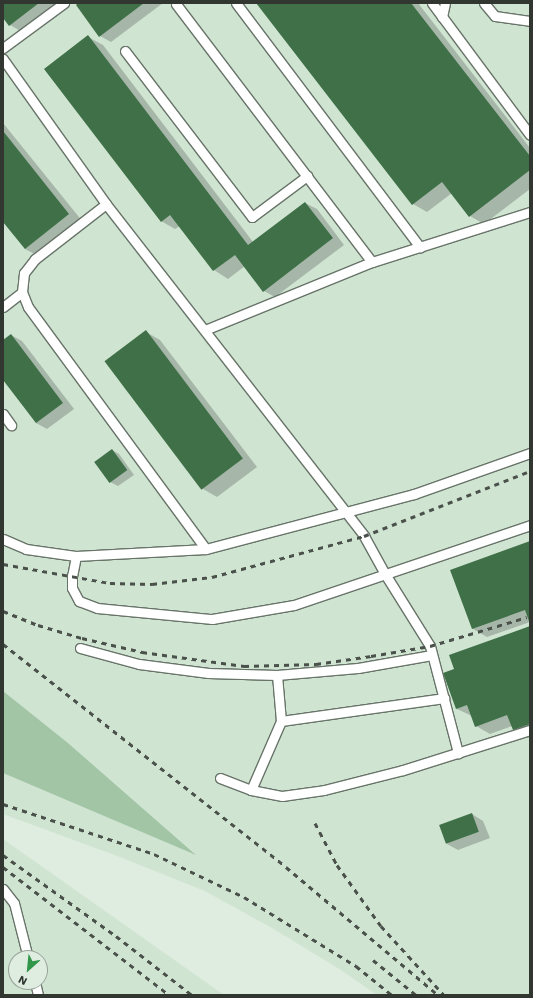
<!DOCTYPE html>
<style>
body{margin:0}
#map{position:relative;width:533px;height:998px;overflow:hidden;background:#dfece0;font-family:"Work Sans",sans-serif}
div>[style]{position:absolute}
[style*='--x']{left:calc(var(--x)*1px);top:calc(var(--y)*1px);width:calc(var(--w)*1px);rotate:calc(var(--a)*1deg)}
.built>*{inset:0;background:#d0e4d2}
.green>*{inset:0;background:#a2c5a6}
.shadow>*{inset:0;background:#0003}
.building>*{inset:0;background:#3f7048;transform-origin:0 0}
.roads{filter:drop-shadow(1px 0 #687469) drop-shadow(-1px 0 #687469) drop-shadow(0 1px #687469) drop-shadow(0 -1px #687469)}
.lane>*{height:9px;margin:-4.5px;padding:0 4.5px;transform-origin:4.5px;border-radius:4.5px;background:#fff}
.rail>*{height:3px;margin-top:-1.5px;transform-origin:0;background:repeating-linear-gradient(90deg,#4a504a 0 5px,transparent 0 10px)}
span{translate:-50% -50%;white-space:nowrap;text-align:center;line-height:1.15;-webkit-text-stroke:4px #dfece0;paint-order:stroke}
.frame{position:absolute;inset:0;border:4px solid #313631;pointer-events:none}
.north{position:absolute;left:8px;top:950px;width:40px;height:40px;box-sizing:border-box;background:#dfece0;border:1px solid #99a39a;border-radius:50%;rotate:207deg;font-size:11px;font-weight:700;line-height:16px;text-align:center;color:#313631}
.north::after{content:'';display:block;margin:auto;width:14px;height:18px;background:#31954a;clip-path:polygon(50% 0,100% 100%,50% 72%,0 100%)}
</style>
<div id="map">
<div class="built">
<i style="clip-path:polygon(3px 3px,530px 3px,530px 995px,377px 995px,341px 970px,272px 928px,205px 891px,120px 857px,3px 814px,3px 773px,195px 854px,68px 743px,3px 691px)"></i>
<i style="clip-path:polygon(evenodd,3px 839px,224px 995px,3px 995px,3px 839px,16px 958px,40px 958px,40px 982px,16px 982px,16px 958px)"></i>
</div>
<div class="green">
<i style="clip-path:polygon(3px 691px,68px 743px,196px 855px,3px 773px)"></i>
</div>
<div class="shadow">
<i style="clip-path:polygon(3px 3px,63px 3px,24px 33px,10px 25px,3px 16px)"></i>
<i style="clip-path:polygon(80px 3px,163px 3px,111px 42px,100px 36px)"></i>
<i style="clip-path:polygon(257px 3px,418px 3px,530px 148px,530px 189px,484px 224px,470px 216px,452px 193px,427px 212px,413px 204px)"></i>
<i style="clip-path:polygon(88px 37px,103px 45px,253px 242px,305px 203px,317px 209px,344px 245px,275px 297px,264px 291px,245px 266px,228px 279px,214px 270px,180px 226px,175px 229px,161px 221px)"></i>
<i style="clip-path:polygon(3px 123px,83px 222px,40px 257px,25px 249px,3px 221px)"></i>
<i style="clip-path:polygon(146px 332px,160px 340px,257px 467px,217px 497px,203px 489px)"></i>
<i style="clip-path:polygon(11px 335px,22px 341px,74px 409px,47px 429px,36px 423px,3px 378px,3px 341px)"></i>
<i style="clip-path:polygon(112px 450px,119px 454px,134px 475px,118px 486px,110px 482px)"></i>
<i style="clip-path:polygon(530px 542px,530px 622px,487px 637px,473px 629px,452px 571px)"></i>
<i style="clip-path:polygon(530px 627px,530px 737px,528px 738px,514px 730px,512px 726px,490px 734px,476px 726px,472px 716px,457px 709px,455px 670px)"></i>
<i style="clip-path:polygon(472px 814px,483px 821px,490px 838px,458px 850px,447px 844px)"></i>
</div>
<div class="building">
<i style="clip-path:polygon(3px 3px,39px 3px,9px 26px,3px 18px)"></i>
<i style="clip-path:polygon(78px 3px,144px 3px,99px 37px,76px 5px)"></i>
<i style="clip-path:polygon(256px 3px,411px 3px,530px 156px,530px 170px,469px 217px,442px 182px,412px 205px)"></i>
<i style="clip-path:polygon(88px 35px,248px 245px,305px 202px,333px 238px,263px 292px,235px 255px,213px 271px,170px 215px,161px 222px,44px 69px)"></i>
<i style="clip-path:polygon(3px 131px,69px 214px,25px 249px,3px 222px)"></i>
<i style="left:146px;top:330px;width:161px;height:52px;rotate:53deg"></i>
<i style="clip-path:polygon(11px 334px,63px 403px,36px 423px,3px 380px,3px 340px)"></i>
<i style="left:112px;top:449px;width:26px;height:22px;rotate:54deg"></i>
<i style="clip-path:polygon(530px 541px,530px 624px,525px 610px,472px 629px,450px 570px)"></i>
<i style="clip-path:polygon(530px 626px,530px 724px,513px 730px,507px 715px,475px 727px,467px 705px,456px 709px,443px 673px,454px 669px,449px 655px)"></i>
<i style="left:472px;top:813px;width:20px;height:35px;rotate:70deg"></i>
</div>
<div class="roads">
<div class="lane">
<i style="--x:236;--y:3;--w:306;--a:53"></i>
<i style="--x:432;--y:3;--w:164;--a:53.4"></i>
<i style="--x:484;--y:3;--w:17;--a:50"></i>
<i style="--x:495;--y:16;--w:35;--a:8"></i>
<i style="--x:176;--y:4;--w:324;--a:52.8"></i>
<i style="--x:442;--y:17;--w:14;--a:-78"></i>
<i style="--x:3;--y:48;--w:76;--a:-36.4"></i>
<i style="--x:125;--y:51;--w:209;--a:52.6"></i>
<i style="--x:252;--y:217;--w:69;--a:-36.7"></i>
<i style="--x:3;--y:59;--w:178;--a:54.6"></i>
<i style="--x:106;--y:204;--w:420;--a:52.1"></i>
<i style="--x:364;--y:536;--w:43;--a:61.1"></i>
<i style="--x:385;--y:574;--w:85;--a:58"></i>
<i style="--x:430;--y:646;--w:111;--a:75.3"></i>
<i style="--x:106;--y:204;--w:90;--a:142.2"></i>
<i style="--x:35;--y:259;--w:18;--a:128"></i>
<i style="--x:24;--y:273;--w:19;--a:96"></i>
<i style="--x:22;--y:292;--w:16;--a:68"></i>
<i style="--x:28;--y:307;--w:300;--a:53.7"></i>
<i style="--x:3;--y:307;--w:24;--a:-38"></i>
<i style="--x:205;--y:330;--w:180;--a:-22.2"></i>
<i style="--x:372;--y:262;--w:166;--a:-17.6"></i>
<i style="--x:3;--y:414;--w:14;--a:54"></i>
<i style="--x:3;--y:539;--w:25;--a:23"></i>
<i style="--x:26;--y:549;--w:50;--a:8"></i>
<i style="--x:76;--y:556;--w:130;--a:-3.1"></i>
<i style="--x:206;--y:549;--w:215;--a:-14.8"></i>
<i style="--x:414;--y:494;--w:123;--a:-19.5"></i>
<i style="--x:76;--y:556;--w:20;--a:101"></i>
<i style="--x:72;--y:576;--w:12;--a:90"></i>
<i style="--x:72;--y:588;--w:15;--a:62"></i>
<i style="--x:79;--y:601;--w:19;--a:21"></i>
<i style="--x:97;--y:608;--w:116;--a:5.5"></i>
<i style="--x:212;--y:619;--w:83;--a:-9.7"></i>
<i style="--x:294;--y:605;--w:249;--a:-18.7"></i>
<i style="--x:80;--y:648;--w:61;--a:15.2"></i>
<i style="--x:139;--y:664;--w:70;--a:7.4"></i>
<i style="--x:208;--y:673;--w:69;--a:1.7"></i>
<i style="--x:277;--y:675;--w:81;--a:-4.9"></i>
<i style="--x:358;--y:668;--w:75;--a:-10"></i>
<i style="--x:281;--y:721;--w:165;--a:-8"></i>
<i style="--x:220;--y:778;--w:33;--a:21"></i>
<i style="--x:251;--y:790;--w:32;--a:11"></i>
<i style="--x:282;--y:796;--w:42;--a:-8.1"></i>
<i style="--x:324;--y:790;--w:81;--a:-14.2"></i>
<i style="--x:403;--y:770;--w:133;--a:-17.5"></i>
<i style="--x:251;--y:790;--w:75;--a:-66.5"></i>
<i style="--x:281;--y:721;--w:46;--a:-95"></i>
<i style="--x:3;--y:889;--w:18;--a:52"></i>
<i style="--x:14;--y:903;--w:57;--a:75.7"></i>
<i style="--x:35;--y:982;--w:13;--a:77"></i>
</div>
</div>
<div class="rail">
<i style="--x:3;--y:564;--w:109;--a:10.1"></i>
<i style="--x:110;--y:583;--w:42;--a:1.4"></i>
<i style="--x:152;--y:584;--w:60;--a:-6.7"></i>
<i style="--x:212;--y:577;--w:157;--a:-15.1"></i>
<i style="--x:364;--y:536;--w:178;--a:-21.4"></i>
<i style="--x:3;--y:611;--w:38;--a:22"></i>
<i style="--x:38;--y:625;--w:46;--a:16.5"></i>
<i style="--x:82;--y:638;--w:62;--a:13.1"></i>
<i style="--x:142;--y:652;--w:103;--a:7.8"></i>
<i style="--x:244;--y:666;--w:72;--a:-1.6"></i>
<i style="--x:316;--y:664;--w:56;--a:-8.3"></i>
<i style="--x:371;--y:656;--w:60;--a:-9.6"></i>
<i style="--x:430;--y:646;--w:101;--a:-16.6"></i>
<i style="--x:3;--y:644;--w:360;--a:38.2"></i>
<i style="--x:286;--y:867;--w:199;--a:40.1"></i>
<i style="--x:3;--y:804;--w:159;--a:18.3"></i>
<i style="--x:154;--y:854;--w:100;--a:25.5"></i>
<i style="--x:244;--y:897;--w:132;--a:31.6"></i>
<i style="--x:356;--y:966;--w:46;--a:38.9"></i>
<i style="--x:315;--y:823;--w:47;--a:62.4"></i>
<i style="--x:337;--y:865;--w:75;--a:54.2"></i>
<i style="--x:381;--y:926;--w:93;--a:47.6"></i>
<i style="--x:3;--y:855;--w:139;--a:35.6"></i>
<i style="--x:116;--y:936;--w:96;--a:37.8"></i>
<i style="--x:3;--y:867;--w:210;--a:37.6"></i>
<i style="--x:373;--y:960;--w:55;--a:39.1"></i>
</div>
<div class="frame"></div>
<div class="north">N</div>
</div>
